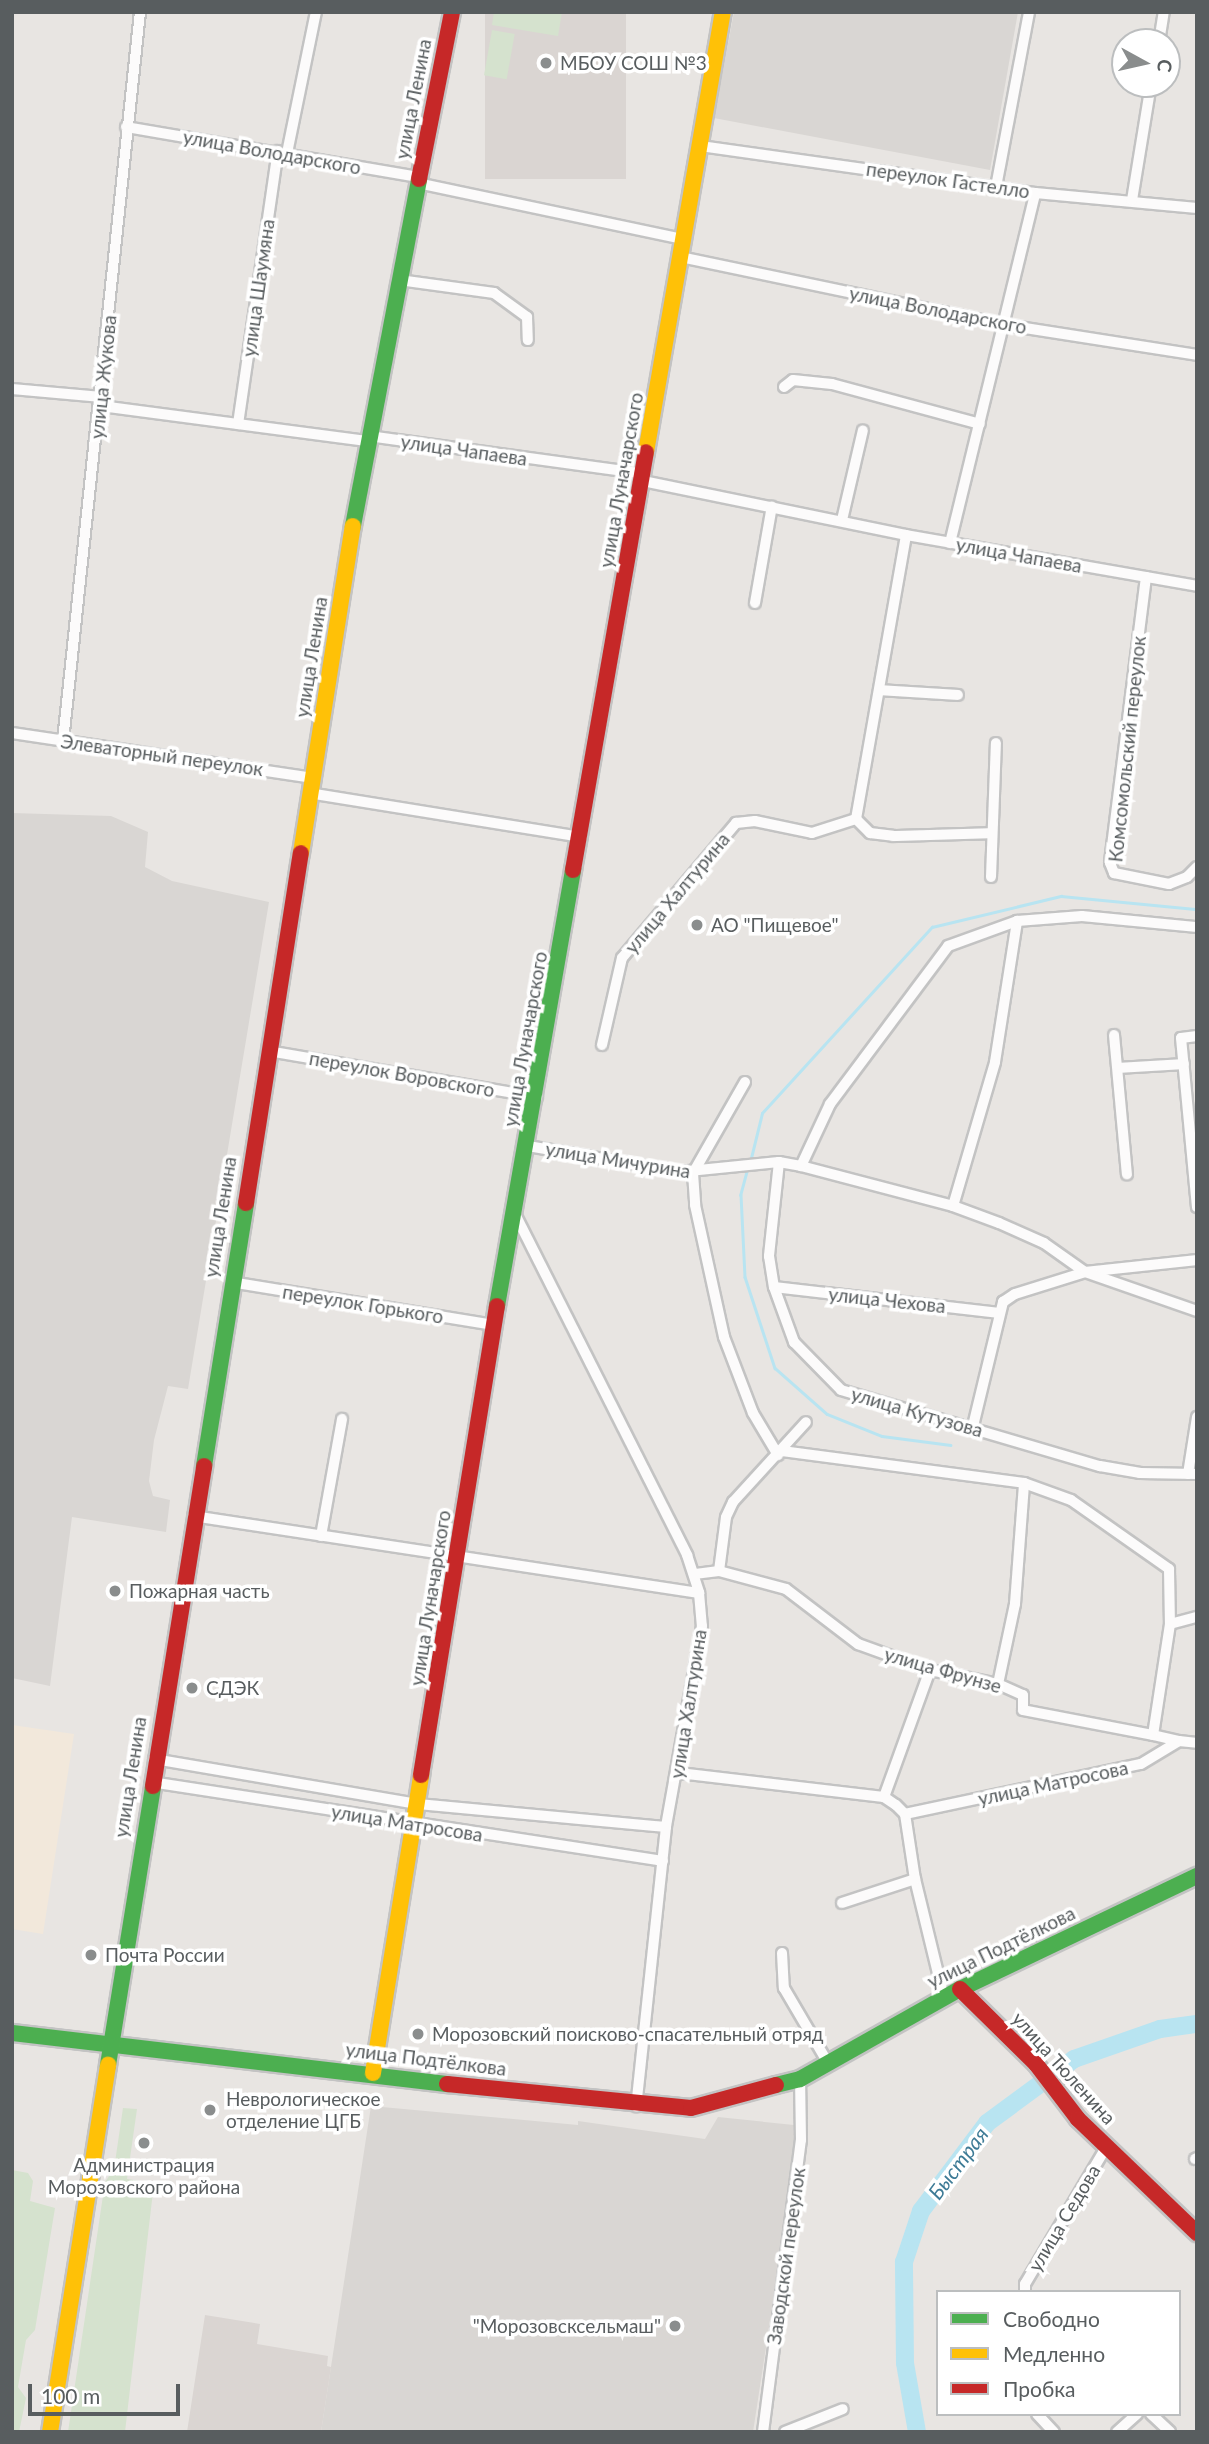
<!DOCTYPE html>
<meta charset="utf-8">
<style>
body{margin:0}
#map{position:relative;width:1209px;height:2444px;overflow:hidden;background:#e8e5e2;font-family:Lato,sans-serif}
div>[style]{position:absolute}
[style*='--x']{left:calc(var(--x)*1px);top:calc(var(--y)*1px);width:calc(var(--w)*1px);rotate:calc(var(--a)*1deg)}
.commercial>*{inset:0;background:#f2e8db}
.industrial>*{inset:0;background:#d9d6d3}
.education>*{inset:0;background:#dad5d2;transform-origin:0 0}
.green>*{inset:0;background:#d5e2ce;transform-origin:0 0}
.stream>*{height:2.5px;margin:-1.25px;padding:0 1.25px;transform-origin:1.25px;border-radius:1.25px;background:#b8e4f1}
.river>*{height:18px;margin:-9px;padding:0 9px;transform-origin:9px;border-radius:9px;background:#b8e4f1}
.roads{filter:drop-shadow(2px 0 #c3c3c3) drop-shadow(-2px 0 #c3c3c3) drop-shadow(0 2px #c3c3c3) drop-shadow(0 -2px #c3c3c3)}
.street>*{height:10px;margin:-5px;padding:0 5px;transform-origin:5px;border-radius:5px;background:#fcfbfb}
.fast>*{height:16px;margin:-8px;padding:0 8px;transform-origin:8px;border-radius:8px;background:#4caf50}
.slow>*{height:16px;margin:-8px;padding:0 8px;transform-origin:8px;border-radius:8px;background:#ffc107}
.jam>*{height:16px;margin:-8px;padding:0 8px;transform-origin:8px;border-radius:8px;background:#c62828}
.dots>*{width:19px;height:19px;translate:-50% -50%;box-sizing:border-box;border:4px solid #fff;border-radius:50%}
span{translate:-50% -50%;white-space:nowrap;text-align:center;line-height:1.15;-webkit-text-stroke:7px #fff;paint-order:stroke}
.poi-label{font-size:19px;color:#585d5f}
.left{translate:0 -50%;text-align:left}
.right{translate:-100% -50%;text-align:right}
.street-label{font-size:19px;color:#585d5f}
.water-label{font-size:21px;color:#3e7b96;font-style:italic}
.frame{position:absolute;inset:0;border:14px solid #585d5f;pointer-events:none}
.legend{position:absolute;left:936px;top:2290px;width:245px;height:126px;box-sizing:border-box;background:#fff;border:2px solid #bcbebf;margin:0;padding:9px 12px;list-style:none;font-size:21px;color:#585d5f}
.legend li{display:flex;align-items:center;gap:14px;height:35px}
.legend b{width:35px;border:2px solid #bcbebf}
.north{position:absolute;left:1111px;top:28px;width:70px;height:70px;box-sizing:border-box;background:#fff;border:2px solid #bcbebf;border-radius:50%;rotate:98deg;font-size:19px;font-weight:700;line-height:28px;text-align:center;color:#585d5f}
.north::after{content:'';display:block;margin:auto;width:24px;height:32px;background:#8a8d8d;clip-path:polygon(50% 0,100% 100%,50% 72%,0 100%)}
.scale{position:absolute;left:28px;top:2384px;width:152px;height:32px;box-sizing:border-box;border:4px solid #585d5f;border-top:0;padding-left:9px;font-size:21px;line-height:24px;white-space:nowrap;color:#585d5f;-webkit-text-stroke:5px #fff;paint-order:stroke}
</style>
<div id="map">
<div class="commercial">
<i style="clip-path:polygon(12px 1725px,74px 1734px,43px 1934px,12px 1929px)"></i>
</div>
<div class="industrial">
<i style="clip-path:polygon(734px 12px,1018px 12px,990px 170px,714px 118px)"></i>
<i style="clip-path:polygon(12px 813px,111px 816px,148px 832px,145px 867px,172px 881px,269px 902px,188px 1389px,168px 1386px,154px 1440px,149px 1481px,153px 1496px,170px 1500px,166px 1532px,72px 1517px,50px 1686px,12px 1678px)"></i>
<i style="clip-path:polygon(371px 2106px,578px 2125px,578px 2121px,705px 2139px,718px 2117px,794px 2125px,796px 2151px,753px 2432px,321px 2432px)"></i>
</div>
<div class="education">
<i style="left:485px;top:12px;width:141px;height:167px"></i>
<i style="clip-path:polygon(205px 2315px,260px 2324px,257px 2344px,328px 2356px,327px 2366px,331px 2367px,321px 2432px,187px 2432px)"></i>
</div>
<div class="green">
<i style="clip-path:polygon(494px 12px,562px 12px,558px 36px,492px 25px)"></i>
<i style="left:492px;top:30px;width:23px;height:46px;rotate:10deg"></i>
<i style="clip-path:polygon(123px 2108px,137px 2109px,127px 2179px,154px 2183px,125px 2432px,68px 2432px,105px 2182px,114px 2169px)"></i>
<i style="clip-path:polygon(12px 2170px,28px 2173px,33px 2181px,30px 2201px,55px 2208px,35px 2330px,26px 2340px,18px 2387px,26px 2398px,19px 2432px,12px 2432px)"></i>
</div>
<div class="stream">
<i style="--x:750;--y:1162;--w:50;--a:-76.2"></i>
<i style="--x:762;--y:1113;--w:252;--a:-47.6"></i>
<i style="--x:932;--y:927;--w:133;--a:-13.5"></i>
<i style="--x:1061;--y:896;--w:137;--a:5.5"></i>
<i style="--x:748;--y:1168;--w:28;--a:105"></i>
<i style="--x:741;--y:1195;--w:82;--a:87.2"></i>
<i style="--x:745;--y:1277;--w:96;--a:71.8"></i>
<i style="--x:775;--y:1368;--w:69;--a:41.5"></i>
<i style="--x:827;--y:1414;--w:59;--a:21.8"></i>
<i style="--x:882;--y:1436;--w:69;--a:7.5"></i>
</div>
<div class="river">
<i style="--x:917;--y:2432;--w:70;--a:-99.9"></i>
<i style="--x:905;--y:2363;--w:101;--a:-90.6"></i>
<i style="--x:904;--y:2262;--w:54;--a:-71.6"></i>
<i style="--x:921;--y:2211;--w:110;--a:-53.1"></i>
<i style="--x:987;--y:2123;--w:108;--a:-36.3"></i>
<i style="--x:1074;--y:2059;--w:91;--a:-19.2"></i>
<i style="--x:1160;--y:2029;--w:37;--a:-8"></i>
</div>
<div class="roads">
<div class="street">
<i style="--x:1159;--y:42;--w:30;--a:-81"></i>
<i style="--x:126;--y:127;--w:296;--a:9.7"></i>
<i style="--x:700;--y:146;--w:338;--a:8"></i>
<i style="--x:1035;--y:193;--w:163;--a:5.3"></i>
<i style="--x:287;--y:153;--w:144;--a:-78.4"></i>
<i style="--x:417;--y:183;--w:272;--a:11.9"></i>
<i style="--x:996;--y:187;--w:178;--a:-79.3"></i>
<i style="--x:1132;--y:200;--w:118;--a:-80.7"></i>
<i style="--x:680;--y:257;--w:333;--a:11.8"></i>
<i style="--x:1006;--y:325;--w:193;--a:8.9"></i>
<i style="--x:399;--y:280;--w:96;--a:7.8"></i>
<i style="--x:494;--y:293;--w:41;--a:36"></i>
<i style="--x:527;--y:317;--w:23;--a:88"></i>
<i style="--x:784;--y:387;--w:11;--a:-38"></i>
<i style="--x:793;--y:380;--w:39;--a:6"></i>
<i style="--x:832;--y:384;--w:153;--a:15.1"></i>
<i style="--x:12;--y:389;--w:90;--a:5.1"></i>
<i style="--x:101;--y:406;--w:268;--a:7.5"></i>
<i style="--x:238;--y:424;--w:276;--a:-81.7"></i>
<i style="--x:368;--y:436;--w:279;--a:7.8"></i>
<i style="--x:643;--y:481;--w:268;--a:11.6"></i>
<i style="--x:906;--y:535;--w:295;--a:9.9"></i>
<i style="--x:842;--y:520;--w:92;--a:-76.9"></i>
<i style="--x:950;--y:543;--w:360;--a:-76.3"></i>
<i style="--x:1146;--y:577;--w:288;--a:97.2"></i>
<i style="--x:1110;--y:863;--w:11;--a:68"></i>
<i style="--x:1114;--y:873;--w:56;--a:11.3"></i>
<i style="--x:1169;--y:884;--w:19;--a:-21"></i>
<i style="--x:1187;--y:877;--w:14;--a:-45"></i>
<i style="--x:755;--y:603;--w:98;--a:-80.1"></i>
<i style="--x:879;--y:690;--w:79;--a:3.6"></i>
<i style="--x:12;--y:733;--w:303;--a:8.5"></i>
<i style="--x:63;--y:741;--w:733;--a:-83.97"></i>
<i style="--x:309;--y:793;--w:276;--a:9.2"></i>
<i style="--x:856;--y:819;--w:288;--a:-80"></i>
<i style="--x:856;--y:819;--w:20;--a:45"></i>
<i style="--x:870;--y:833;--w:23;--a:7"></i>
<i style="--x:893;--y:836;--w:99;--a:-1.7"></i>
<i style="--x:991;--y:877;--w:134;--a:-87.9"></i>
<i style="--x:1114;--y:1035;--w:140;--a:84.7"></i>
<i style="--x:1197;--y:1036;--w:16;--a:173"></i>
<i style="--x:1181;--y:1038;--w:170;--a:84.6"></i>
<i style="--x:602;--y:1045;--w:89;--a:-77.1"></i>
<i style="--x:622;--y:958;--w:177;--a:-49.8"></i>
<i style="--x:736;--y:823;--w:19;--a:-6"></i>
<i style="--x:755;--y:821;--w:58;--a:11.9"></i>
<i style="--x:812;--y:833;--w:46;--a:-17.7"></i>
<i style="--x:268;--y:1051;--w:273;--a:9.7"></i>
<i style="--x:1118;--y:1068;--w:66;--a:-3.5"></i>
<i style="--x:745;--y:1082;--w:105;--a:119.7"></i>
<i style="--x:693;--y:1173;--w:32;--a:86"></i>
<i style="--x:695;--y:1205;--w:135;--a:77.6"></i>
<i style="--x:724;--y:1337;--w:81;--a:69.1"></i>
<i style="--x:753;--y:1413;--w:49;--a:59.2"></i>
<i style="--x:528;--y:1146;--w:153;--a:9.8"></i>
<i style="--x:679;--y:1172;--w:100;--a:-5.7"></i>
<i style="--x:779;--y:1162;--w:22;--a:10"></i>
<i style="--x:801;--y:1166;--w:157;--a:14.7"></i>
<i style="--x:953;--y:1206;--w:49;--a:20.3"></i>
<i style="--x:999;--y:1223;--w:49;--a:24"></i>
<i style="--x:1044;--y:1243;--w:50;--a:35.3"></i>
<i style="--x:1085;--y:1272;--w:113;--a:-6.1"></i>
<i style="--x:779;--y:1162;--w:95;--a:96.1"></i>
<i style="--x:769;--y:1256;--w:31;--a:81"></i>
<i style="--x:774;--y:1287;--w:59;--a:70"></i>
<i style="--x:794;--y:1342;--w:67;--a:45.6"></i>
<i style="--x:841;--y:1390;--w:270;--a:16.4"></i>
<i style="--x:1100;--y:1466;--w:41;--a:9.9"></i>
<i style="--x:1140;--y:1473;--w:57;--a:1"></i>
<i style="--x:801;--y:1166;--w:68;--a:-64.9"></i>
<i style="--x:830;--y:1104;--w:197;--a:-53.2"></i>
<i style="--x:948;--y:946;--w:73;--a:-19.9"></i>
<i style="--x:1017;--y:921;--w:65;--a:-4.4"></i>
<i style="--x:1082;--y:916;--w:116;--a:5.5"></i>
<i style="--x:953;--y:1206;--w:150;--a:-73.7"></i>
<i style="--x:995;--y:1062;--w:143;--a:-81.1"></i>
<i style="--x:516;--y:1216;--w:380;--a:63.2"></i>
<i style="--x:687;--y:1555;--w:40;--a:72"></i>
<i style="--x:699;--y:1593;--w:33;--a:85"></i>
<i style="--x:702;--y:1626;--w:204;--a:100.2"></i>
<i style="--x:666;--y:1827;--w:281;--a:96.1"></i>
<i style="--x:231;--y:1282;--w:266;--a:9.3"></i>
<i style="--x:774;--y:1287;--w:227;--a:6.6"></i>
<i style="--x:973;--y:1426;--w:128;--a:-76.4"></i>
<i style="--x:1003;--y:1302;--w:14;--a:-34"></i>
<i style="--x:1015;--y:1294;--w:73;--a:-17.4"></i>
<i style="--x:1085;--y:1272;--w:119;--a:19.2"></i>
<i style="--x:782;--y:1451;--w:244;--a:7.5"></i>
<i style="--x:1024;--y:1483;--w:50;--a:19.9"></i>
<i style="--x:1071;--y:1500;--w:120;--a:35.1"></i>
<i style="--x:1169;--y:1569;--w:55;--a:89"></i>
<i style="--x:1170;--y:1624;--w:112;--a:98.7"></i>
<i style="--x:1153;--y:1735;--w:27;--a:13"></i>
<i style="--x:1188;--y:1474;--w:58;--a:-81"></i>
<i style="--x:193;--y:1516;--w:512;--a:8.65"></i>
<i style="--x:321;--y:1536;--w:119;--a:-79.8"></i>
<i style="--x:719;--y:1571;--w:54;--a:-82.6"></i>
<i style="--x:726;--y:1517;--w:17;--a:-65"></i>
<i style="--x:733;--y:1502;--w:108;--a:-47.6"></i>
<i style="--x:695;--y:1574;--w:24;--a:-7"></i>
<i style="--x:719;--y:1571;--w:69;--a:15"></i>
<i style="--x:786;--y:1589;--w:91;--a:37.4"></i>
<i style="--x:858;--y:1644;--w:77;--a:19.9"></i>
<i style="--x:930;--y:1670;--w:69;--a:11.6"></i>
<i style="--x:998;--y:1684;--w:27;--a:24"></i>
<i style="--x:1023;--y:1695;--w:15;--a:90"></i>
<i style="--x:1023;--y:1710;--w:132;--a:10.9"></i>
<i style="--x:1170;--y:1624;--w:28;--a:-15"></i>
<i style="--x:998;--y:1684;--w:82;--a:-78"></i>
<i style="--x:1015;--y:1604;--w:121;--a:-85.7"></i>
<i style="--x:154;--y:1759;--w:268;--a:9.7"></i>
<i style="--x:418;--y:1804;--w:249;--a:5.3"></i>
<i style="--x:679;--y:1773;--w:206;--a:6.7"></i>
<i style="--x:884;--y:1797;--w:14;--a:34"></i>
<i style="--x:896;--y:1805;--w:13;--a:45"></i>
<i style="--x:905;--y:1814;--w:66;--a:81.3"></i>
<i style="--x:915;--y:1879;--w:122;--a:76.3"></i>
<i style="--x:151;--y:1782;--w:518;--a:8.77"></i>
<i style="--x:884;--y:1797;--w:135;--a:-70.1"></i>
<i style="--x:905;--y:1814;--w:241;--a:-12"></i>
<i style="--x:1141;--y:1764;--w:44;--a:-31.2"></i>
<i style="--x:1179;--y:1741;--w:18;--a:6"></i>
<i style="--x:842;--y:1903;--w:77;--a:-18.2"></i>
<i style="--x:782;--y:1953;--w:35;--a:87"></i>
<i style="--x:784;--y:1988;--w:87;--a:59.6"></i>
<i style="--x:1195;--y:2159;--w:2;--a:-27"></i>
<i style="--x:1025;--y:2292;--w:8;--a:-90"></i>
<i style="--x:1025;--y:2284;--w:161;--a:-59.3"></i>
<i style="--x:1037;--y:2414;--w:25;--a:47"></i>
<i style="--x:1151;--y:2414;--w:26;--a:43"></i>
<i style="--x:763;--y:2432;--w:294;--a:-82.6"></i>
<i style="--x:801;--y:2140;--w:61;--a:-90.9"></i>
<i style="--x:785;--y:2432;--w:62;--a:-21.6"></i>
<i style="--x:1117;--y:2432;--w:27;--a:-42"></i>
</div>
<div class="fast">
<i style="--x:353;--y:526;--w:353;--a:-79.2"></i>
<i style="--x:497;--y:1306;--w:443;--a:-80.1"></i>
<i style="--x:204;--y:1466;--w:266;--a:-80.9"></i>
<i style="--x:12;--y:2033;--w:438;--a:6.7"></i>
<i style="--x:108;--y:2065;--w:283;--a:-80.8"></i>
<i style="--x:776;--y:2085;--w:25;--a:-14"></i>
<i style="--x:800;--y:2079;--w:184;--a:-29.4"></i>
<i style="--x:960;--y:1989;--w:263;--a:-25.5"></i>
</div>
<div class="slow">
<i style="--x:646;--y:452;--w:447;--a:-80.1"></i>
<i style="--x:301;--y:853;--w:331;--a:-81"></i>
<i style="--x:373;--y:2073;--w:302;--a:-80.8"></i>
<i style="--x:50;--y:2432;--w:372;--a:-81"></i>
</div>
<div class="jam">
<i style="--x:419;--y:179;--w:170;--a:-78.8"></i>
<i style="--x:573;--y:870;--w:424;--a:-80.1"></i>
<i style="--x:246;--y:1203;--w:354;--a:-81.1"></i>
<i style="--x:421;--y:1775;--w:475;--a:-80.8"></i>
<i style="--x:153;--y:1786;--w:324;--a:-80.9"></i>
<i style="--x:960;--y:1989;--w:107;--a:44.6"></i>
<i style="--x:1036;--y:2064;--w:69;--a:52.6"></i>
<i style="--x:1078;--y:2119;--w:165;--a:43.8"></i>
<i style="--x:447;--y:2084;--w:245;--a:5.6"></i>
<i style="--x:691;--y:2108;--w:88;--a:-15.1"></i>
</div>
</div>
<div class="dots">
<i style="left:546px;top:63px;background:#8a8d8d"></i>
<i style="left:697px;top:925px;background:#8a8d8d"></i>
<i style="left:115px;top:1591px;background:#8a8d8d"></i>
<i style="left:192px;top:1688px;background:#8a8d8d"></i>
<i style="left:91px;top:1955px;background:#8a8d8d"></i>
<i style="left:418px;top:2034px;background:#8a8d8d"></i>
<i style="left:210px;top:2110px;background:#8a8d8d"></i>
<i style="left:144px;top:2143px;background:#8a8d8d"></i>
<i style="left:675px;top:2326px;background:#8a8d8d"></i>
</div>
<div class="poi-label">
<span class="left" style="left:560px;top:63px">МБОУ СОШ №3</span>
<span class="left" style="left:711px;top:925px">АО "Пищевое"</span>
<span class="left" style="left:129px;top:1591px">Пожарная часть</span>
<span class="left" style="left:206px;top:1688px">СДЭК</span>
<span class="left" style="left:105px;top:1955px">Почта России</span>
<span class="left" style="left:432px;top:2034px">Морозовский поисково-спасательный отряд</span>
<span class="left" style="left:226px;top:2110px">Неврологическое<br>отделение ЦГБ</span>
<span style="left:144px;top:2176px">Администрация<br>Морозовского района</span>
<span class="right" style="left:661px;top:2326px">"Морозовсксельмаш"</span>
</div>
<div class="street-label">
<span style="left:413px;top:99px;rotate:-79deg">улица Ленина</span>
<span style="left:272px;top:152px;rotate:10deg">улица Володарского</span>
<span style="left:948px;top:180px;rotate:8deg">переулок Гастелло</span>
<span style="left:258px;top:288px;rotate:-82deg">улица Шаумяна</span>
<span style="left:938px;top:310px;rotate:11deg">улица Володарского</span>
<span style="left:103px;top:377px;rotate:-84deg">улица Жукова</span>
<span style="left:464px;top:450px;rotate:8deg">улица Чапаева</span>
<span style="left:621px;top:480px;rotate:-80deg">улица Луначарского</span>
<span style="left:1019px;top:555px;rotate:10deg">улица Чапаева</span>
<span style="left:311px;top:657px;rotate:-81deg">улица Ленина</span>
<span style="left:1127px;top:749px;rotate:-84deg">Комсомольский переулок</span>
<span style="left:162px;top:755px;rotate:8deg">Элеваторный переулок</span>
<span style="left:677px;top:893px;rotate:-50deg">улица Халтурина</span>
<span style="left:525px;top:1039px;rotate:-80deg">улица Луначарского</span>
<span style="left:402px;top:1074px;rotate:10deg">переулок Воровского</span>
<span style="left:618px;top:1160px;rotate:9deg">улица Мичурина</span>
<span style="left:220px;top:1217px;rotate:-81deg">улица Ленина</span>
<span style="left:887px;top:1300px;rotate:6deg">улица Чехова</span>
<span style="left:363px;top:1304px;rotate:9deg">переулок Горького</span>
<span style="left:917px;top:1412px;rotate:16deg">улица Кутузова</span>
<span style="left:430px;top:1598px;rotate:-81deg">улица Луначарского</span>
<span style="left:943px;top:1670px;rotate:16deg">улица Фрунзе</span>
<span style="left:688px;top:1704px;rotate:-81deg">улица Халтурина</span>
<span style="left:130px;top:1777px;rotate:-81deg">улица Ленина</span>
<span style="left:1053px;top:1783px;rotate:-12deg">улица Матросова</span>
<span style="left:407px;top:1823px;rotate:9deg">улица Матросова</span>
<span style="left:1001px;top:1947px;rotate:-26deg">улица Подтёлкова</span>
<span style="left:426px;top:2059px;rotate:7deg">улица Подтёлкова</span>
<span style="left:1064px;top:2068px;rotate:48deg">улица Тюленина</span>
<span style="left:1064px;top:2218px;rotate:-59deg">улица Седова</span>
<span style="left:786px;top:2256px;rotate:-82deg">Заводской переулок</span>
</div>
<div class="water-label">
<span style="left:958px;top:2163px;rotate:-53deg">Быстрая</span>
</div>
<div class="frame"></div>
<ul class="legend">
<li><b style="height:9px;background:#4caf50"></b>Свободно</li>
<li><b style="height:9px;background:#ffc107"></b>Медленно</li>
<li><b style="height:9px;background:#c62828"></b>Пробка</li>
</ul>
<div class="north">С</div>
<div class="scale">100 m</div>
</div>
